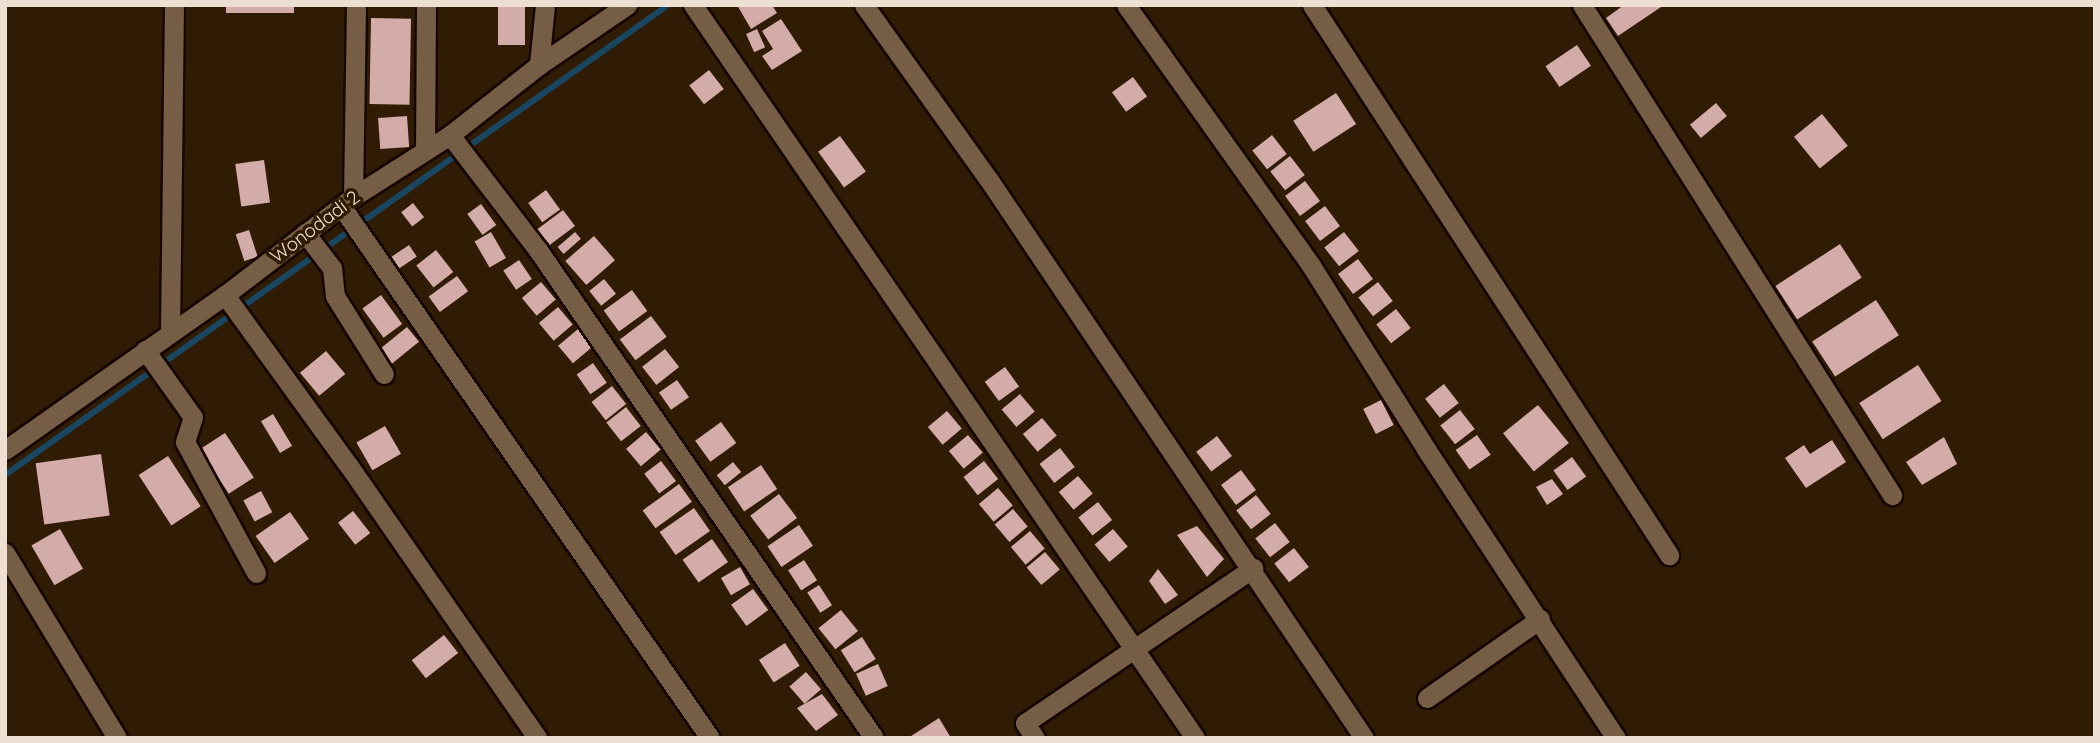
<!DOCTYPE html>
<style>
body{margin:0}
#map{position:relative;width:2100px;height:743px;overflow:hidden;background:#301c05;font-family:Quicksand,sans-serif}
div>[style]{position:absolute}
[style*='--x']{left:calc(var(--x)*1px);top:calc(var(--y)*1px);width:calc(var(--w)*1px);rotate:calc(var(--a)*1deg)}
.stream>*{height:6px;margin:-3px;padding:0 3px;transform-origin:3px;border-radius:3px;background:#194761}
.building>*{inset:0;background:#d3aba8;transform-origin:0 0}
.roads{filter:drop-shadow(2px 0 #170600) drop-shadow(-2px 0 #170600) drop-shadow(0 2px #170600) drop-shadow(0 -2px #170600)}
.minor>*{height:19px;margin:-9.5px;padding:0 9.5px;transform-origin:9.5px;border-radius:9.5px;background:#755d46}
span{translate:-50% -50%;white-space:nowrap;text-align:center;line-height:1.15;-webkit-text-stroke:7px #301c05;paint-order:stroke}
.street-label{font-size:19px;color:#eddfd2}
.frame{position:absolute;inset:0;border:7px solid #eddfd2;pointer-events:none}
</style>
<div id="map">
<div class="stream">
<i style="--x:5;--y:475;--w:813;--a:-35.33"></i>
</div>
<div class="building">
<i style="left:226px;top:5px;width:68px;height:8px"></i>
<i style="left:498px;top:5px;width:27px;height:40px"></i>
<i style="clip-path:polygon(737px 5px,772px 5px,777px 13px,751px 29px)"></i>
<i style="clip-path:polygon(1624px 5px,1664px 5px,1618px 36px,1606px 18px)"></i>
<i style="left:371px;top:18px;width:40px;height:86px;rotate:1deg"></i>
<i style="clip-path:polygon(781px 19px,802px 51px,772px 70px,762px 56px,773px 49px,762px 31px)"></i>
<i style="left:757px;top:29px;width:20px;height:12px;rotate:66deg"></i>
<i style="left:1577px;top:45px;width:25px;height:38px;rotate:56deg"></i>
<i style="left:709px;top:70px;width:24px;height:25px;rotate:52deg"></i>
<i style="left:1133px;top:77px;width:24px;height:26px;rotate:54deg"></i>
<i style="left:1336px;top:93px;width:37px;height:51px;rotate:57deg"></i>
<i style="left:1716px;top:103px;width:17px;height:34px;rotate:50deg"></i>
<i style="left:1822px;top:114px;width:41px;height:36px;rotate:51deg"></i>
<i style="left:407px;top:116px;width:31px;height:29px;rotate:86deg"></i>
<i style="left:1272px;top:135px;width:24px;height:25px;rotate:52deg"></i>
<i style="left:840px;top:136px;width:44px;height:27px;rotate:54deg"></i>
<i style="left:1290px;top:156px;width:24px;height:25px;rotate:52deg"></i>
<i style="left:264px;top:160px;width:43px;height:29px;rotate:82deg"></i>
<i style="left:1305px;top:181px;width:25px;height:25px;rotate:53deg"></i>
<i style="left:546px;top:190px;width:24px;height:22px;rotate:54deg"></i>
<i style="left:413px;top:203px;width:18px;height:15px;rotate:52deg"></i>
<i style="left:481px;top:204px;width:26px;height:17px;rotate:54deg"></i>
<i style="left:1325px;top:206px;width:25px;height:25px;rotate:53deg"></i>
<i style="left:563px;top:210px;width:20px;height:33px;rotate:53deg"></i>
<i style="left:249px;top:230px;width:28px;height:14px;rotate:72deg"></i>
<i style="left:491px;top:232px;width:30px;height:19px;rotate:60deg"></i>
<i style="left:575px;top:232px;width:9px;height:23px;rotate:49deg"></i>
<i style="left:1344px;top:232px;width:24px;height:25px;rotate:52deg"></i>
<i style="left:594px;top:236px;width:32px;height:38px;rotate:49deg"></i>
<i style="left:1840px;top:244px;width:40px;height:77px;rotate:57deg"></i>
<i style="left:409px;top:245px;width:14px;height:21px;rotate:56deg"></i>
<i style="left:436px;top:250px;width:28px;height:25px;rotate:52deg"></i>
<i style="left:1358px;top:259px;width:25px;height:25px;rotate:53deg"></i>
<i style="left:519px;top:260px;width:23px;height:19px;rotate:56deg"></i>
<i style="left:457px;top:276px;width:19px;height:35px;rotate:54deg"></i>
<i style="left:604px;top:279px;width:19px;height:19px;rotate:51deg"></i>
<i style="left:541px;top:282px;width:23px;height:25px;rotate:50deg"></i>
<i style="left:1378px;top:282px;width:24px;height:25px;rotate:52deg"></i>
<i style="left:632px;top:290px;width:26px;height:35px;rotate:54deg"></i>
<i style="left:381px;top:295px;width:36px;height:23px;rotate:54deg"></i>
<i style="left:1876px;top:300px;width:42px;height:76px;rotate:57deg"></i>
<i style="left:558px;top:307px;width:23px;height:25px;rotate:50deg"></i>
<i style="left:1396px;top:309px;width:24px;height:25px;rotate:52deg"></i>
<i style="left:651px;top:316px;width:26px;height:39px;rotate:53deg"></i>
<i style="left:407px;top:327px;width:19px;height:40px;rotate:51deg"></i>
<i style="left:578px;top:329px;width:23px;height:26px;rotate:50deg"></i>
<i style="left:665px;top:349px;width:23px;height:29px;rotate:52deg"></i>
<i style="left:326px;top:351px;width:30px;height:34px;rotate:50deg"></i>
<i style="left:593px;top:363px;width:24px;height:20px;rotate:55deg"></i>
<i style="left:1918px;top:365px;width:43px;height:70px;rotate:57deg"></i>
<i style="left:1005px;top:367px;width:24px;height:25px;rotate:54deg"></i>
<i style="left:677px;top:380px;width:21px;height:22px;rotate:55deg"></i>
<i style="left:1444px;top:384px;width:24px;height:24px;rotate:52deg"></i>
<i style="left:612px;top:386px;width:23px;height:26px;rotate:52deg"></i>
<i style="left:1020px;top:394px;width:23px;height:24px;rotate:50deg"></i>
<i style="left:1381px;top:400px;width:28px;height:20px;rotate:63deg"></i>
<i style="left:1538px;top:405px;width:49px;height:45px;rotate:51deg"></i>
<i style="left:626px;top:407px;width:24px;height:25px;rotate:52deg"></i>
<i style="left:1460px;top:410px;width:24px;height:25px;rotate:52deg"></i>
<i style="left:947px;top:411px;width:23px;height:25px;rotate:50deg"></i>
<i style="left:273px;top:414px;width:37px;height:14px;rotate:59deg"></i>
<i style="left:1042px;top:418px;width:23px;height:25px;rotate:50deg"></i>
<i style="left:721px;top:422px;width:26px;height:32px;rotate:54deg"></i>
<i style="left:385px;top:426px;width:32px;height:33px;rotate:60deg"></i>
<i style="left:646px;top:432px;width:23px;height:26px;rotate:50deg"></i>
<i style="left:225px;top:433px;width:53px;height:30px;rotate:57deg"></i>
<i style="left:968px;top:435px;width:23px;height:25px;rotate:50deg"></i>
<i style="left:1477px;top:435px;width:24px;height:26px;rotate:55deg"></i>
<i style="left:1217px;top:436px;width:25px;height:26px;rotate:53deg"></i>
<i style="clip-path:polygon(1944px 437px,1957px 464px,1922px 485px,1906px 462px)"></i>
<i style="clip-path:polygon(1832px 440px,1846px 462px,1806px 488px,1785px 458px,1804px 445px,1810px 454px)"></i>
<i style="left:1060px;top:448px;width:24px;height:26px;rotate:52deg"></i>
<i style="left:101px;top:454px;width:62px;height:66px;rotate:82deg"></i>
<i style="left:168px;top:456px;width:60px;height:35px;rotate:57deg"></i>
<i style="left:1572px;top:457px;width:24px;height:23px;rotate:54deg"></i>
<i style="left:661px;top:461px;width:25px;height:21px;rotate:53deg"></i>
<i style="left:984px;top:461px;width:23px;height:26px;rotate:52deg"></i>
<i style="left:733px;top:462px;width:13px;height:21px;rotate:51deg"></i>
<i style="left:761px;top:465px;width:29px;height:40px;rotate:56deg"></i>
<i style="left:1241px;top:470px;width:25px;height:25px;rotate:53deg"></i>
<i style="left:1078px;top:476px;width:23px;height:25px;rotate:50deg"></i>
<i style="clip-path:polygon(1552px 479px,1563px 494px,1547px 505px,1536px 487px)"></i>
<i style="left:679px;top:484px;width:22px;height:45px;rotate:54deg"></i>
<i style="left:998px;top:488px;width:23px;height:25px;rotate:50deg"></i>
<i style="left:261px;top:491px;width:24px;height:20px;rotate:62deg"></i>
<i style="left:779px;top:494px;width:30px;height:36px;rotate:53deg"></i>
<i style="left:1256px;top:495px;width:24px;height:25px;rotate:52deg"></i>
<i style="left:1098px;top:502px;width:23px;height:25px;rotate:52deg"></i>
<i style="left:694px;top:508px;width:28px;height:42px;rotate:55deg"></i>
<i style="left:1013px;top:509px;width:23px;height:24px;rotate:50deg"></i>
<i style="left:353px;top:511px;width:28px;height:19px;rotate:52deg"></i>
<i style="left:290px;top:512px;width:33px;height:42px;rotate:55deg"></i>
<i style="left:1275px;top:523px;width:24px;height:25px;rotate:52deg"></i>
<i style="left:799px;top:525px;width:25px;height:38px;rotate:56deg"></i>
<i style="clip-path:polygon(1197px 526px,1224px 559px,1207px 577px,1177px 535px)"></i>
<i style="left:60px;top:529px;width:46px;height:33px;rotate:60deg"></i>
<i style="left:1113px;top:529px;width:23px;height:24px;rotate:50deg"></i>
<i style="left:1030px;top:531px;width:23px;height:25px;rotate:50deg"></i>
<i style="left:712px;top:539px;width:28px;height:36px;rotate:55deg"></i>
<i style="left:1294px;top:548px;width:24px;height:25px;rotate:52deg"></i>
<i style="left:1045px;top:552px;width:23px;height:24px;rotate:50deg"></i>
<i style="left:804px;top:560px;width:24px;height:19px;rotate:57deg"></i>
<i style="left:740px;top:567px;width:20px;height:22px;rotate:60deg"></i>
<i style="clip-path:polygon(1158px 569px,1178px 595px,1165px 604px,1149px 581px)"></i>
<i style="left:819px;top:585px;width:24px;height:14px;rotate:57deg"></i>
<i style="left:753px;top:589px;width:26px;height:27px;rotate:54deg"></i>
<i style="left:841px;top:610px;width:27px;height:29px;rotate:51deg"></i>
<i style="left:444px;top:635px;width:23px;height:41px;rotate:52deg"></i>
<i style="left:862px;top:637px;width:26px;height:25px;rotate:58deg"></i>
<i style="left:785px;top:643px;width:27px;height:31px;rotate:57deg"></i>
<i style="left:878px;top:664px;width:24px;height:24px;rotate:66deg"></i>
<i style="left:806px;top:672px;width:23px;height:22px;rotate:49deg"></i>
<i style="clip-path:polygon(822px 694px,838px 715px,816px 731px,797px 708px)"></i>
<i style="clip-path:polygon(939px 718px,951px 738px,908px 738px)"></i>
</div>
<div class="roads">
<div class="minor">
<i style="--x:693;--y:5;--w:888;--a:55.59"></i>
<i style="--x:864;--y:5;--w:215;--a:54.5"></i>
<i style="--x:989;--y:180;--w:672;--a:56.1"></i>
<i style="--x:1126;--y:5;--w:321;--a:54.6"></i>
<i style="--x:1312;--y:267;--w:215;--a:57.9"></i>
<i style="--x:1426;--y:449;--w:346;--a:56.7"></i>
<i style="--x:1312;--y:5;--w:656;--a:57.01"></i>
<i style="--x:1582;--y:5;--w:580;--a:57.68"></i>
<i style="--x:539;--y:65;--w:60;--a:-84.3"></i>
<i style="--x:450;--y:135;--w:145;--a:52.6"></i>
<i style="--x:538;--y:250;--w:592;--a:55.45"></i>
<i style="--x:425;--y:149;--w:144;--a:-89.6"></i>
<i style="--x:353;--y:197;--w:192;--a:-89.1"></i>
<i style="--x:341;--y:206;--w:647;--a:55.25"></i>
<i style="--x:305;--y:233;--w:44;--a:52.4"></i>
<i style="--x:332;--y:268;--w:28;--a:84"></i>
<i style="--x:335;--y:296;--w:92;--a:57.9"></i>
<i style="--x:225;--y:295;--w:211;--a:54.1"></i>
<i style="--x:349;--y:466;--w:331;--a:55.3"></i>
<i style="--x:170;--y:332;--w:327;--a:-89.3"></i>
<i style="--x:145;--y:350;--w:82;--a:54.4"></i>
<i style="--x:193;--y:417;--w:26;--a:108"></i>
<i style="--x:185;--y:442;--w:149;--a:61.5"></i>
<i style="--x:5;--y:450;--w:269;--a:-35.2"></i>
<i style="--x:225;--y:295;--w:161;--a:-37.4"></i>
<i style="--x:353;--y:197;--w:115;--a:-32.6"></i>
<i style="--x:450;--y:135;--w:113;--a:-38.2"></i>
<i style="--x:539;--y:65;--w:107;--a:-34.3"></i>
<i style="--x:5;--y:553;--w:216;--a:58.8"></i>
<i style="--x:1427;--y:698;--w:138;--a:-35"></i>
<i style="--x:1035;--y:738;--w:18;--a:-124"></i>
<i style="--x:1025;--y:723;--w:276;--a:-34.2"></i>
</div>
</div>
<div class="street-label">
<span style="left:315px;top:227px;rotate:-37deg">Wonodadi 2</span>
</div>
<div class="frame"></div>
</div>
